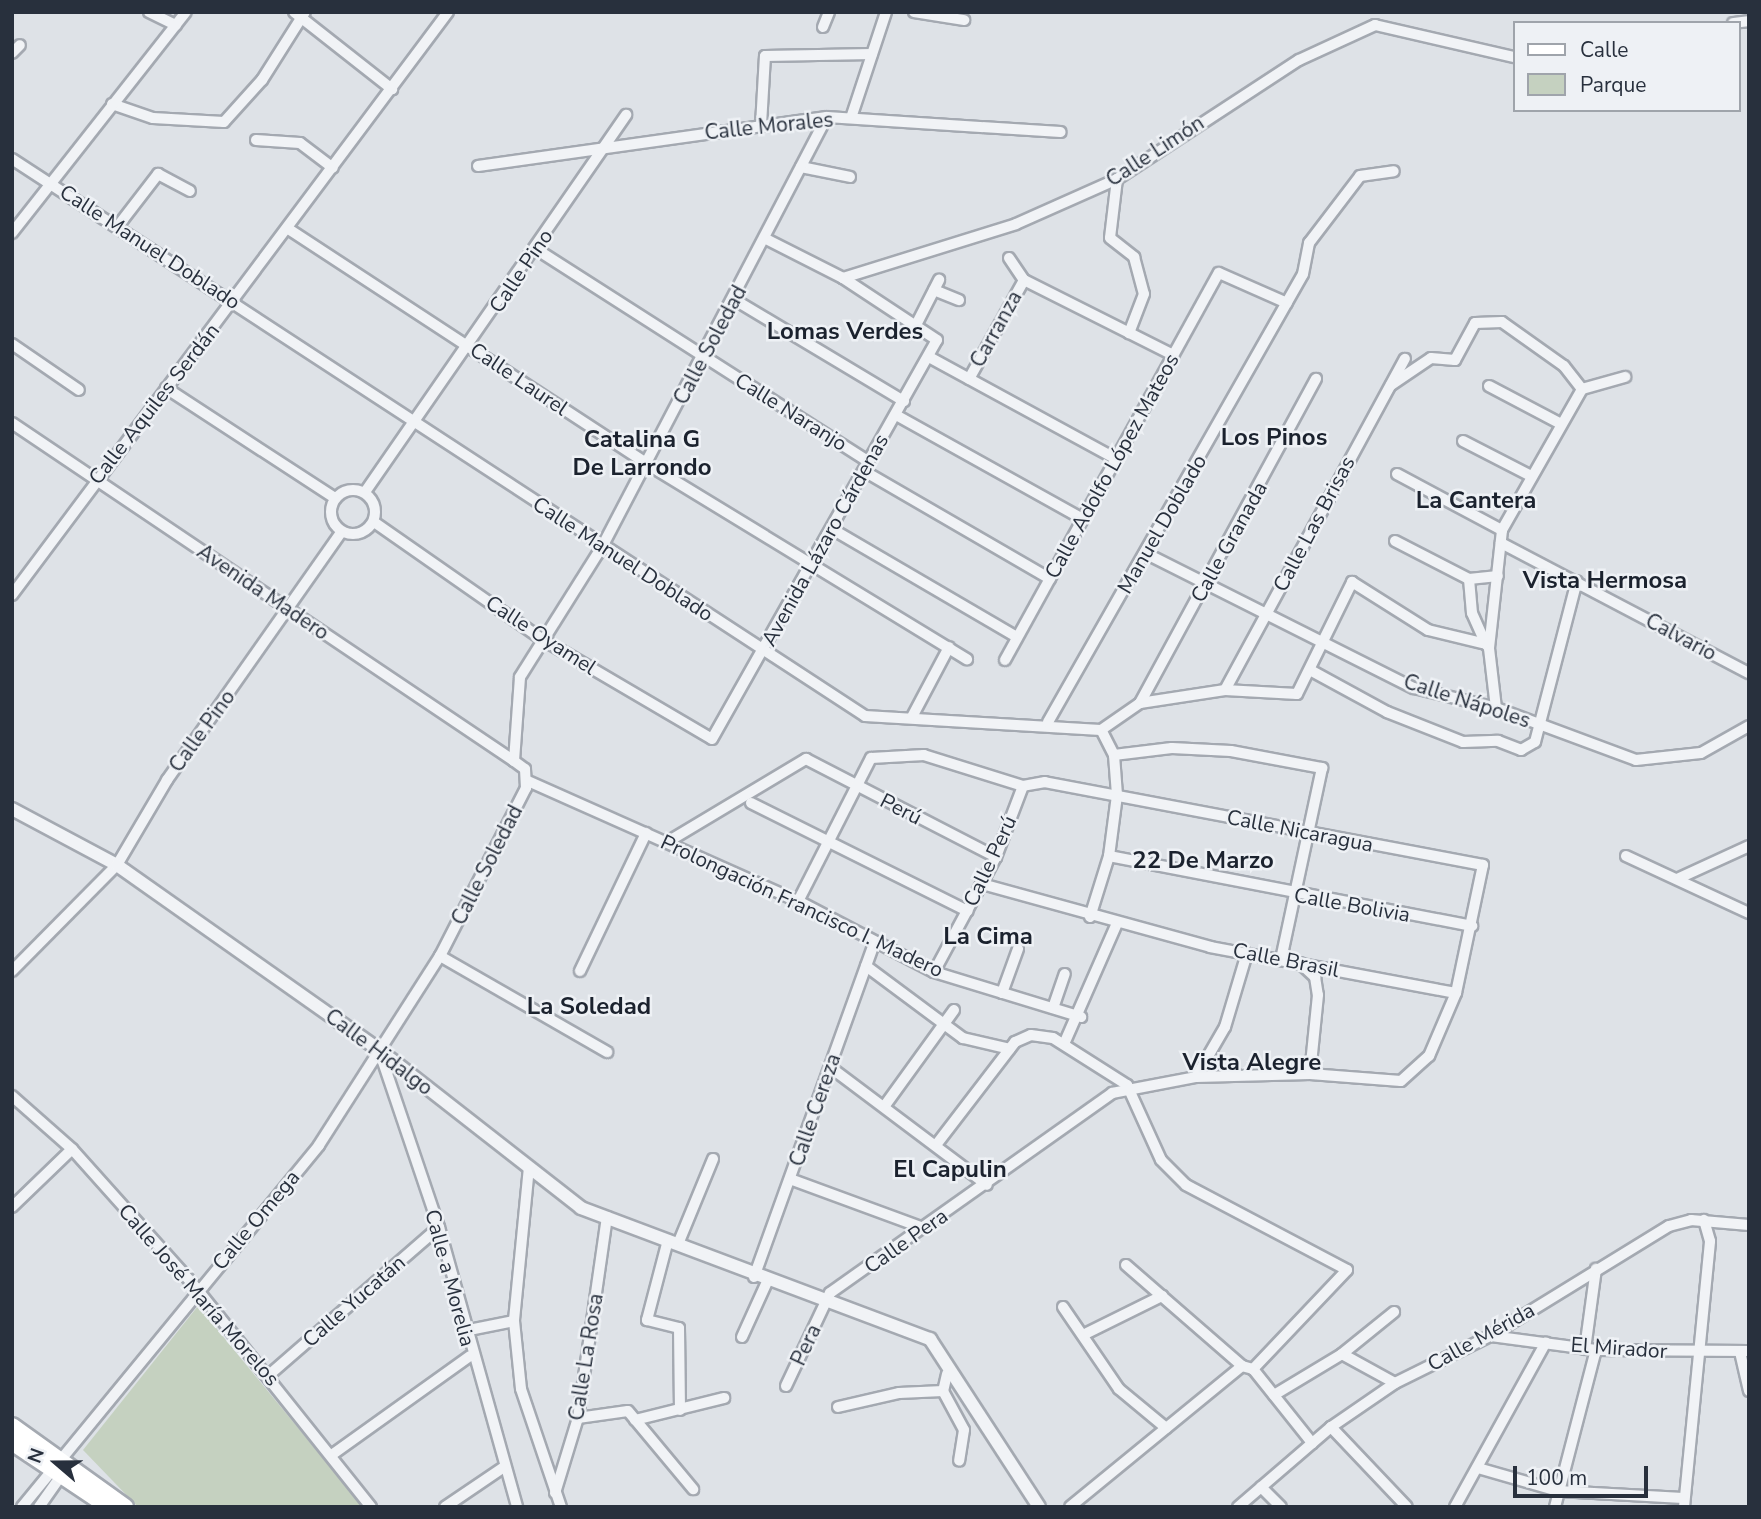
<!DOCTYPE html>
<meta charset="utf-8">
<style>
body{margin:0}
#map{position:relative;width:1761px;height:1519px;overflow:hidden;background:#dee2e7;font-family:"Nunito Sans",sans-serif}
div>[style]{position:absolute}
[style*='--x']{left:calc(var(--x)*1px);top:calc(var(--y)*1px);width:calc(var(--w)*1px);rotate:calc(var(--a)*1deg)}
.green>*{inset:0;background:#c5d1c0}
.roads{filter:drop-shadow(2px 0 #a4a9b1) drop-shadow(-2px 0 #a4a9b1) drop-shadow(0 2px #a4a9b1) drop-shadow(0 -2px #a4a9b1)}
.minor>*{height:10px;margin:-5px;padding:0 5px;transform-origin:5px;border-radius:5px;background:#f1f3f6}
.minor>.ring{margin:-5px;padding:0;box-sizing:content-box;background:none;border:10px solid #f1f3f6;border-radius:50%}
.tertiary>*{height:12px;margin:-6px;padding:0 6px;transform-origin:6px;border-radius:6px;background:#f1f3f6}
.primary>*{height:16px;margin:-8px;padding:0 8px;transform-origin:8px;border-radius:8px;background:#fff}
span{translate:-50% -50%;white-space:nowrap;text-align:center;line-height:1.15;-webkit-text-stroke:5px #eef1f5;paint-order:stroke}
.street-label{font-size:21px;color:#28303d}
.quarter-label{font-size:24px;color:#1b222e;font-weight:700}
.frame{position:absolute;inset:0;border:14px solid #28303d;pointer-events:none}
.legend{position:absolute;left:1513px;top:21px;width:228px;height:91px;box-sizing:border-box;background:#eef1f5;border:2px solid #9fa4ab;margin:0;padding:9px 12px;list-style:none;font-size:21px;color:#28303d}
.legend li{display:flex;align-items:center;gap:14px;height:35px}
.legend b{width:35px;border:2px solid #9fa4ab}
.north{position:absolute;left:21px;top:1428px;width:70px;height:70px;-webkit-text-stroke:5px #eef1f5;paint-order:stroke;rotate:290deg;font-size:19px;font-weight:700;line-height:28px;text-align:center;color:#28303d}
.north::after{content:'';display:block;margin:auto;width:24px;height:32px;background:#28303d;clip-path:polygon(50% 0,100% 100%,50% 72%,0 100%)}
.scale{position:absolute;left:1513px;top:1466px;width:135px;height:32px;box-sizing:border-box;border:4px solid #28303d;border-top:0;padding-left:9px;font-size:21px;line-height:24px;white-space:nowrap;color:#28303d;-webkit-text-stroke:5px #eef1f5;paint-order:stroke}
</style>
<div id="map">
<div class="green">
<i style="clip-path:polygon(198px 1306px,363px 1507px,138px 1507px,83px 1450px)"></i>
</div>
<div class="roads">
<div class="minor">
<i style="--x:149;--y:12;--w:30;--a:26"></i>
<i style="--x:294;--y:12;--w:125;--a:38.2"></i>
<i style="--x:914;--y:12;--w:51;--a:9.1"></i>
<i style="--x:1733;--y:23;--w:16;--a:-7"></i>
<i style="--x:823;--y:27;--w:16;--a:-68"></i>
<i style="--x:12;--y:53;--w:11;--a:-45"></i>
<i style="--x:112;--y:104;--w:43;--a:18.9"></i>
<i style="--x:153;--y:118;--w:71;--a:3.2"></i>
<i style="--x:224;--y:122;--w:57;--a:-47.9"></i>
<i style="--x:262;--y:80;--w:80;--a:-57.7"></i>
<i style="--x:851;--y:118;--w:112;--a:-71.7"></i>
<i style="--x:761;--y:125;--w:69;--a:-86.7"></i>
<i style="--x:765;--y:56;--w:107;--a:-1.1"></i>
<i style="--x:256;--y:140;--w:44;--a:3.9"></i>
<i style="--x:300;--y:143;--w:41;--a:37.1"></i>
<i style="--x:12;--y:159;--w:1019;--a:33.14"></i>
<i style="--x:865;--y:716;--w:236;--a:3.4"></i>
<i style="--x:1101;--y:730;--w:47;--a:-34.7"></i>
<i style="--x:1140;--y:703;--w:86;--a:-8.7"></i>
<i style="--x:1225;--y:690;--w:72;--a:3.2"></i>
<i style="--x:1297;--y:694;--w:125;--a:-63.8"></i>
<i style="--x:1352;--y:582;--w:90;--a:32.3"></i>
<i style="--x:1428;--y:630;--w:56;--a:13.5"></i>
<i style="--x:478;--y:166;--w:352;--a:-8"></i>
<i style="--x:827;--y:117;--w:234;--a:3.7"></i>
<i style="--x:801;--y:167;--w:50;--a:11.5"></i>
<i style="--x:1117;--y:179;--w:59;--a:96.8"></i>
<i style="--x:1110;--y:238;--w:31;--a:38"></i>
<i style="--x:1134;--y:257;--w:38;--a:75"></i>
<i style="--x:1144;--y:294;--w:42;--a:111"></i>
<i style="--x:118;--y:226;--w:66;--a:-52.4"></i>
<i style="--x:158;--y:174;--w:36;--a:28"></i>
<i style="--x:287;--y:228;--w:430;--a:33.2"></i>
<i style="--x:647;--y:464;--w:375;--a:31.4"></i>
<i style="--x:12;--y:233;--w:281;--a:-51.8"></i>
<i style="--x:536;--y:249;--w:395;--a:32.6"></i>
<i style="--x:1009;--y:258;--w:27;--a:56"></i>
<i style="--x:843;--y:278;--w:181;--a:-17.3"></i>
<i style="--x:1016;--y:224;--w:111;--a:-24"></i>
<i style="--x:1117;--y:179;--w:217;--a:-33.2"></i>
<i style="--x:1299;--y:60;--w:84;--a:-24.7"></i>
<i style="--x:1375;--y:25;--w:143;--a:13"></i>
<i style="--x:1024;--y:280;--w:167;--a:26.7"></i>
<i style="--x:934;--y:290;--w:27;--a:22"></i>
<i style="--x:735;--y:300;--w:197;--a:30.9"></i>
<i style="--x:916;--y:325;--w:51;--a:-62.9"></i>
<i style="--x:12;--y:344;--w:81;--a:34.5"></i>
<i style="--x:929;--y:357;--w:213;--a:28.6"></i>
<i style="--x:969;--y:379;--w:113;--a:-60.9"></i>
<i style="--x:1391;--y:385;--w:48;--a:-34"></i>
<i style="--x:1431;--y:358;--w:24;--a:5"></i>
<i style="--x:1455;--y:360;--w:42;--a:-61.6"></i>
<i style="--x:1475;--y:323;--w:27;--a:-2"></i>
<i style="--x:1502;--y:322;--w:76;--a:35.4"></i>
<i style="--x:1564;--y:366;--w:29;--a:52"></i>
<i style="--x:1489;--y:386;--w:81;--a:27.8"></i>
<i style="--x:166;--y:388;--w:202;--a:33.1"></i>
<i style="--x:896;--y:415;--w:214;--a:29.1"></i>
<i style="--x:12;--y:423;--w:605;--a:33.95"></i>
<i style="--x:1463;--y:441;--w:76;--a:27.2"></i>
<i style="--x:864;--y:471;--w:215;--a:30.1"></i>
<i style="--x:1397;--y:474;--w:119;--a:28.1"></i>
<i class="ring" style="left:331px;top:490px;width:34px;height:34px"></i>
<i style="--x:365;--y:492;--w:459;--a:-55.3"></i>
<i style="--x:374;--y:522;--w:203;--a:34.9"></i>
<i style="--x:540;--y:638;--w:199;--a:30.4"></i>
<i style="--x:712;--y:739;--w:458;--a:-60.6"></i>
<i style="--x:937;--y:340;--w:113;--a:-146.6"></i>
<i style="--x:843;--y:278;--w:86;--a:-153.1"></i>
<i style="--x:832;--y:529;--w:214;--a:30.3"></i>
<i style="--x:1395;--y:541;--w:83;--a:27.2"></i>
<i style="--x:1469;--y:579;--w:29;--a:-6"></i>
<i style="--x:1501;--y:543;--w:280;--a:27.7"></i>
<i style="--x:1145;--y:553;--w:301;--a:26.7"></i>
<i style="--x:1414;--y:688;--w:84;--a:13.7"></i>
<i style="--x:1496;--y:708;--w:149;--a:20.4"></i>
<i style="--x:1636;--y:760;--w:65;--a:-6.1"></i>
<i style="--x:1701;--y:753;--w:55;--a:-29.4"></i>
<i style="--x:1469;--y:579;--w:34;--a:85"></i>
<i style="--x:1472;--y:613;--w:35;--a:66"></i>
<i style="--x:12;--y:595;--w:728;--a:-53.21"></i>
<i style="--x:1005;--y:660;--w:442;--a:-61.1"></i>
<i style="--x:1219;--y:273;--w:74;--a:23.8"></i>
<i style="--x:1310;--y:670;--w:88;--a:28.6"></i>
<i style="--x:1387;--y:712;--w:82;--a:21.5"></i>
<i style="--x:1463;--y:742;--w:35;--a:-2"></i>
<i style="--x:1498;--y:741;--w:25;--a:21"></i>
<i style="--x:1521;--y:750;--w:16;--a:-30"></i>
<i style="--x:1535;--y:742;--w:166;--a:-75.4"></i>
<i style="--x:1225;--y:690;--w:377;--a:-61.5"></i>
<i style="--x:1140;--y:703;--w:369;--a:-61.5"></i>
<i style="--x:1496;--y:708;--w:60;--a:-96.7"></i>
<i style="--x:1489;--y:648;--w:119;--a:-83.7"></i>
<i style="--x:1502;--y:530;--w:162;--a:-60.4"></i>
<i style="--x:1582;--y:389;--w:45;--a:-15.6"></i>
<i style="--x:912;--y:717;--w:79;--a:-62.1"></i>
<i style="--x:1048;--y:722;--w:515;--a:-60.35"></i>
<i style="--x:1303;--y:274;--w:32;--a:-79"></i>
<i style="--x:1309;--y:243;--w:84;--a:-52.7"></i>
<i style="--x:1360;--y:176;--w:34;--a:-8"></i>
<i style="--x:1114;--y:755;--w:58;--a:-6.9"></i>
<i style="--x:1172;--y:748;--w:59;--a:2.9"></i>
<i style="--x:1231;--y:751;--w:93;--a:10.6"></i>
<i style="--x:1322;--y:768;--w:195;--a:102.1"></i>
<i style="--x:528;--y:781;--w:295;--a:24"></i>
<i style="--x:798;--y:901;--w:153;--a:27.6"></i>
<i style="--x:934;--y:972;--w:154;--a:17"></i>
<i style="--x:751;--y:803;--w:242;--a:26.5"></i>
<i style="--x:669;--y:841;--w:160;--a:-30.9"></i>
<i style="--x:806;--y:759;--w:214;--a:27.3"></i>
<i style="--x:1109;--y:856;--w:370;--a:10.9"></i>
<i style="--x:1626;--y:856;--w:136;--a:24.9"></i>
<i style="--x:1677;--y:879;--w:79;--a:-24.6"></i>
<i style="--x:982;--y:884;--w:237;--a:15.4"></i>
<i style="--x:1210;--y:947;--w:250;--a:10.6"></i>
<i style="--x:1090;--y:917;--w:64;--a:-72.7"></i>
<i style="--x:1109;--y:856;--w:62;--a:-82.5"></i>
<i style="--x:1117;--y:795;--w:40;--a:-94.3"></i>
<i style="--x:1114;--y:755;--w:28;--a:-117"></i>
<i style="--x:440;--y:956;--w:193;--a:29.9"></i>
<i style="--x:1300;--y:963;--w:21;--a:43"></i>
<i style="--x:1315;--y:977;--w:18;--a:81"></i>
<i style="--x:1318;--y:995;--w:79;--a:95.8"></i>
<i style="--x:866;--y:966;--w:121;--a:36.6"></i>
<i style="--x:963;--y:1038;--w:48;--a:13.2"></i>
<i style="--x:12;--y:971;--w:149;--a:-45.3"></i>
<i style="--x:117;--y:865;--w:99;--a:-59.5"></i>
<i style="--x:167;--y:780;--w:303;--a:-54.9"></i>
<i style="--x:580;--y:971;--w:153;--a:-64.4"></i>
<i style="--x:934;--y:972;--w:131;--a:-61.7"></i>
<i style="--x:996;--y:857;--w:76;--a:-69.2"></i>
<i style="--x:1002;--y:993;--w:47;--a:-70"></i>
<i style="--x:1053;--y:1008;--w:36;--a:-71"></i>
<i style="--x:1064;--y:1044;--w:132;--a:-66.3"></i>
<i style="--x:379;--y:1050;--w:187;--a:71.3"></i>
<i style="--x:439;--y:1227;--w:291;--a:74.4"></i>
<i style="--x:830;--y:1067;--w:196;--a:36.9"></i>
<i style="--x:1196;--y:1077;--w:58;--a:-59.9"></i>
<i style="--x:1225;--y:1027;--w:77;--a:-73.4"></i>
<i style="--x:12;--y:1096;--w:80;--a:41.5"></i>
<i style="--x:72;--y:1149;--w:188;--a:48.2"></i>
<i style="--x:197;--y:1289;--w:279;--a:51.4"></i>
<i style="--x:886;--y:1104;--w:116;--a:-54.1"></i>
<i style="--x:936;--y:1145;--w:130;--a:-52.5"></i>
<i style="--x:1015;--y:1042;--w:17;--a:-24"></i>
<i style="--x:1031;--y:1035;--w:22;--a:8"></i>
<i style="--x:1053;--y:1038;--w:88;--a:32.4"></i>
<i style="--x:1127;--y:1085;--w:82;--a:65.6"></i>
<i style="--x:1161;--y:1160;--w:35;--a:45"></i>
<i style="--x:1186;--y:1185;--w:182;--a:27.8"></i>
<i style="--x:1347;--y:1270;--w:137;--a:133.5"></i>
<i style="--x:1253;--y:1369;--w:11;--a:-165"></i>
<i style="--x:1242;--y:1366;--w:222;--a:140.7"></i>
<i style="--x:529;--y:1167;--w:155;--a:95.6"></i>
<i style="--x:514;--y:1321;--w:68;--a:84.1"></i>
<i style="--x:521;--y:1389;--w:125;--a:71.3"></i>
<i style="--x:790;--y:1179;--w:142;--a:20.2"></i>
<i style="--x:12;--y:1207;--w:83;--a:-44"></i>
<i style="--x:668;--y:1240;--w:83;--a:104.7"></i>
<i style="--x:647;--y:1320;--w:33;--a:14"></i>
<i style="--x:679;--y:1328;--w:82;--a:89.3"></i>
<i style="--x:678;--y:1244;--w:92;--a:-67.6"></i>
<i style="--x:1126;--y:1265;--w:154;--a:41"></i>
<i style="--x:754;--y:1277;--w:355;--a:-70.2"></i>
<i style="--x:1063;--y:1307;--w:99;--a:55.7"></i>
<i style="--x:1119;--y:1389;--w:61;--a:39.7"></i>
<i style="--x:464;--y:1331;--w:51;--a:-11.3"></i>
<i style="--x:1087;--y:1333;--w:84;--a:-26.3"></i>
<i style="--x:1491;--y:1336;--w:106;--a:7.6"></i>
<i style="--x:1596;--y:1350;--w:153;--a:0.4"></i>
<i style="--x:742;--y:1337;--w:60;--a:-65.6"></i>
<i style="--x:1585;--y:1349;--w:81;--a:-82.2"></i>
<i style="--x:1740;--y:1352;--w:40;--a:77"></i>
<i style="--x:1342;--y:1354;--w:60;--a:28.7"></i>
<i style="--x:1253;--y:1369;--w:95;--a:51.4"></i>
<i style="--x:947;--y:1374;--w:17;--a:103"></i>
<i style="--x:943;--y:1391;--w:44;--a:61.7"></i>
<i style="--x:964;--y:1430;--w:31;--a:99"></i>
<i style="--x:269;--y:1375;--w:225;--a:-41"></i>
<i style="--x:786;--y:1386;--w:103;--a:-64.7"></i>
<i style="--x:830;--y:1293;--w:346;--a:-35.3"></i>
<i style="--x:1112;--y:1093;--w:86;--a:-10.8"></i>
<i style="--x:1196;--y:1077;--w:114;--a:-1.5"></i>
<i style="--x:1310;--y:1074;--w:91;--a:4.4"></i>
<i style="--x:1401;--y:1081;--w:38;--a:-42"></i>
<i style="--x:1429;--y:1056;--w:69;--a:-66.8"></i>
<i style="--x:1456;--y:993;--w:131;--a:-78.1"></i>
<i style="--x:1483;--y:865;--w:446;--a:-169.3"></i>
<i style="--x:1045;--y:782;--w:22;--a:170"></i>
<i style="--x:1023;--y:786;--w:104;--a:-162.6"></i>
<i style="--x:924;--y:755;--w:53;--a:176.8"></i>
<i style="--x:871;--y:758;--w:161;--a:117"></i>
<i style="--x:1274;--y:1395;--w:79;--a:-31.1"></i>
<i style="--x:1342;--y:1354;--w:67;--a:-38.9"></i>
<i style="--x:838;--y:1407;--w:63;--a:-12.9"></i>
<i style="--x:899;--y:1393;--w:44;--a:-2.6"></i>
<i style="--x:578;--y:1418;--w:50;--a:-8"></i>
<i style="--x:628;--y:1411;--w:102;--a:50.2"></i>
<i style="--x:635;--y:1420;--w:92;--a:-13.9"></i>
<i style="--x:1331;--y:1427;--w:110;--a:46.5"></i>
<i style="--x:333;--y:1454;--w:168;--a:-35.6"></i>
<i style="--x:1478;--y:1468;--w:83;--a:16"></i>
<i style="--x:1558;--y:1491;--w:125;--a:3.2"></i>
<i style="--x:1261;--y:1487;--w:28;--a:45"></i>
<i style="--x:555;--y:1493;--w:78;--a:-73"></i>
<i style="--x:578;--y:1418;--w:203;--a:-81.8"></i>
<i style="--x:22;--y:1507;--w:468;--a:-50.6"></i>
<i style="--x:319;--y:1145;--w:224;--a:-57.4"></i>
<i style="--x:440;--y:956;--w:189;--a:-62.9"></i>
<i style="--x:526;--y:788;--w:19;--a:-93"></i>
<i style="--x:525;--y:769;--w:14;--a:-144"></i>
<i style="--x:514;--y:761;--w:84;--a:-85.9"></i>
<i style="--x:520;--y:677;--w:154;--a:-57.8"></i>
<i style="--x:602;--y:547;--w:485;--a:-62.4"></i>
<i style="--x:39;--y:1507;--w:42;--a:-54.8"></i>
<i style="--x:445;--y:1507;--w:71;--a:-34.1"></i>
<i style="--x:1238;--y:1507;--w:123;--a:-40.7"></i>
<i style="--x:1331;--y:1427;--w:78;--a:-34.5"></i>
<i style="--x:1395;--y:1383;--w:106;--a:-26.3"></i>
<i style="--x:1490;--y:1336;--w:210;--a:-31.6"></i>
<i style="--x:1669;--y:1226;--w:23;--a:-15"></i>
<i style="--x:1691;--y:1220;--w:58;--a:4.9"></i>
<i style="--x:1455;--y:1507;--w:188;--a:-61.1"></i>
<i style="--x:1555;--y:1507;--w:162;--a:-75.4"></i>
<i style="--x:1684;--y:1507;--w:267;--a:-84.4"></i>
<i style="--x:1710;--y:1241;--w:22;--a:-106"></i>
</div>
<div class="tertiary">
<i style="--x:12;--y:809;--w:119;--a:28.1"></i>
<i style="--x:117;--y:865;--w:321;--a:35.2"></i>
<i style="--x:379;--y:1050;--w:256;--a:38"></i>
<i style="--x:581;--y:1208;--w:373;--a:20.6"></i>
<i style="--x:930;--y:1339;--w:200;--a:57"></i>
</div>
<div class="primary">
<i style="--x:12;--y:1426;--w:139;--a:35.6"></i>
<i style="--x:12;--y:1442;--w:117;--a:33.8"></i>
</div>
</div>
<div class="street-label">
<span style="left:769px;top:126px;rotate:-6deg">Calle Morales</span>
<span style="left:1155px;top:151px;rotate:-33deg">Calle Limón</span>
<span style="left:150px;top:247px;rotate:33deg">Calle Manuel Doblado</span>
<span style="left:521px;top:271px;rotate:-56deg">Calle Pino</span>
<span style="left:996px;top:329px;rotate:-61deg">Carranza</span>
<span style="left:710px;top:345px;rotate:-62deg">Calle Soledad</span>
<span style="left:519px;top:379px;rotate:34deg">Calle Laurel</span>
<span style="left:154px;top:404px;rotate:-52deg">Calle Aquiles Serdán</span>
<span style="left:791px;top:412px;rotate:32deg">Calle Naranjo</span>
<span style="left:1112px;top:466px;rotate:-61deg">Calle Adolfo López Mateos</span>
<span style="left:1162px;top:524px;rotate:-60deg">Manuel Doblado</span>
<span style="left:1314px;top:524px;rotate:-62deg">Calle Las Brisas</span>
<span style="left:825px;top:540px;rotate:-61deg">Avenida Lázaro Cárdenas</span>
<span style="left:1229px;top:542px;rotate:-61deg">Calle Granada</span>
<span style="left:623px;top:559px;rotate:33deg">Calle Manuel Doblado</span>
<span style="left:263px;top:592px;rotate:34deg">Avenida Madero</span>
<span style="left:541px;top:635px;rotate:33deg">Calle Oyamel</span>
<span style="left:1681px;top:637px;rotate:28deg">Calvario</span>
<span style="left:1467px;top:701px;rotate:18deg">Calle Nápoles</span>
<span style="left:202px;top:731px;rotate:-54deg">Calle Pino</span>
<span style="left:901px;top:809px;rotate:27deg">Perú</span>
<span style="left:1300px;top:831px;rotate:11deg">Calle Nicaragua</span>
<span style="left:990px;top:861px;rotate:-65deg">Calle Perú</span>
<span style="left:487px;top:865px;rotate:-63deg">Calle Soledad</span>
<span style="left:1352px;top:905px;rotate:10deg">Calle Bolivia</span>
<span style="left:802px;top:906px;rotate:25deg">Prolongación Francisco I. Madero</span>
<span style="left:1286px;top:960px;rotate:11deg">Calle Brasil</span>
<span style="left:379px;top:1052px;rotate:37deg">Calle Hidalgo</span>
<span style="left:815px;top:1110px;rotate:-71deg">Calle Cereza</span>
<span style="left:256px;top:1220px;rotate:-50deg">Calle Omega</span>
<span style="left:906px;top:1241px;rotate:-35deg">Calle Pera</span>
<span style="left:450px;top:1278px;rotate:75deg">Calle a Morelia</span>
<span style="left:199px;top:1295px;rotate:49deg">Calle José María Morelos</span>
<span style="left:354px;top:1301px;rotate:-41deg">Calle Yucatán</span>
<span style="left:1481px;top:1337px;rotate:-29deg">Calle Mérida</span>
<span style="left:806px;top:1345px;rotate:-65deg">Pera</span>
<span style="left:1619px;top:1348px;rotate:4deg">El Mirador</span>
<span style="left:586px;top:1357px;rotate:-81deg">Calle La Rosa</span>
</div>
<div class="quarter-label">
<span style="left:845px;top:332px">Lomas Verdes</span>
<span style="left:1274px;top:438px">Los Pinos</span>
<span style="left:642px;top:454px">Catalina G<br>De Larrondo</span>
<span style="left:1476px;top:501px">La Cantera</span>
<span style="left:1605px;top:581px">Vista Hermosa</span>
<span style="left:1203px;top:861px">22 De Marzo</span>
<span style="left:988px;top:937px">La Cima</span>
<span style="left:589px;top:1007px">La Soledad</span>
<span style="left:1252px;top:1063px">Vista Alegre</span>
<span style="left:950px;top:1170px">El Capulin</span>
</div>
<div class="frame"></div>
<ul class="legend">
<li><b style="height:9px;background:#fff"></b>Calle</li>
<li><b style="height:19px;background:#c5d1c0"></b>Parque</li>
</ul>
<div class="north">N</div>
<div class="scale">100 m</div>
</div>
